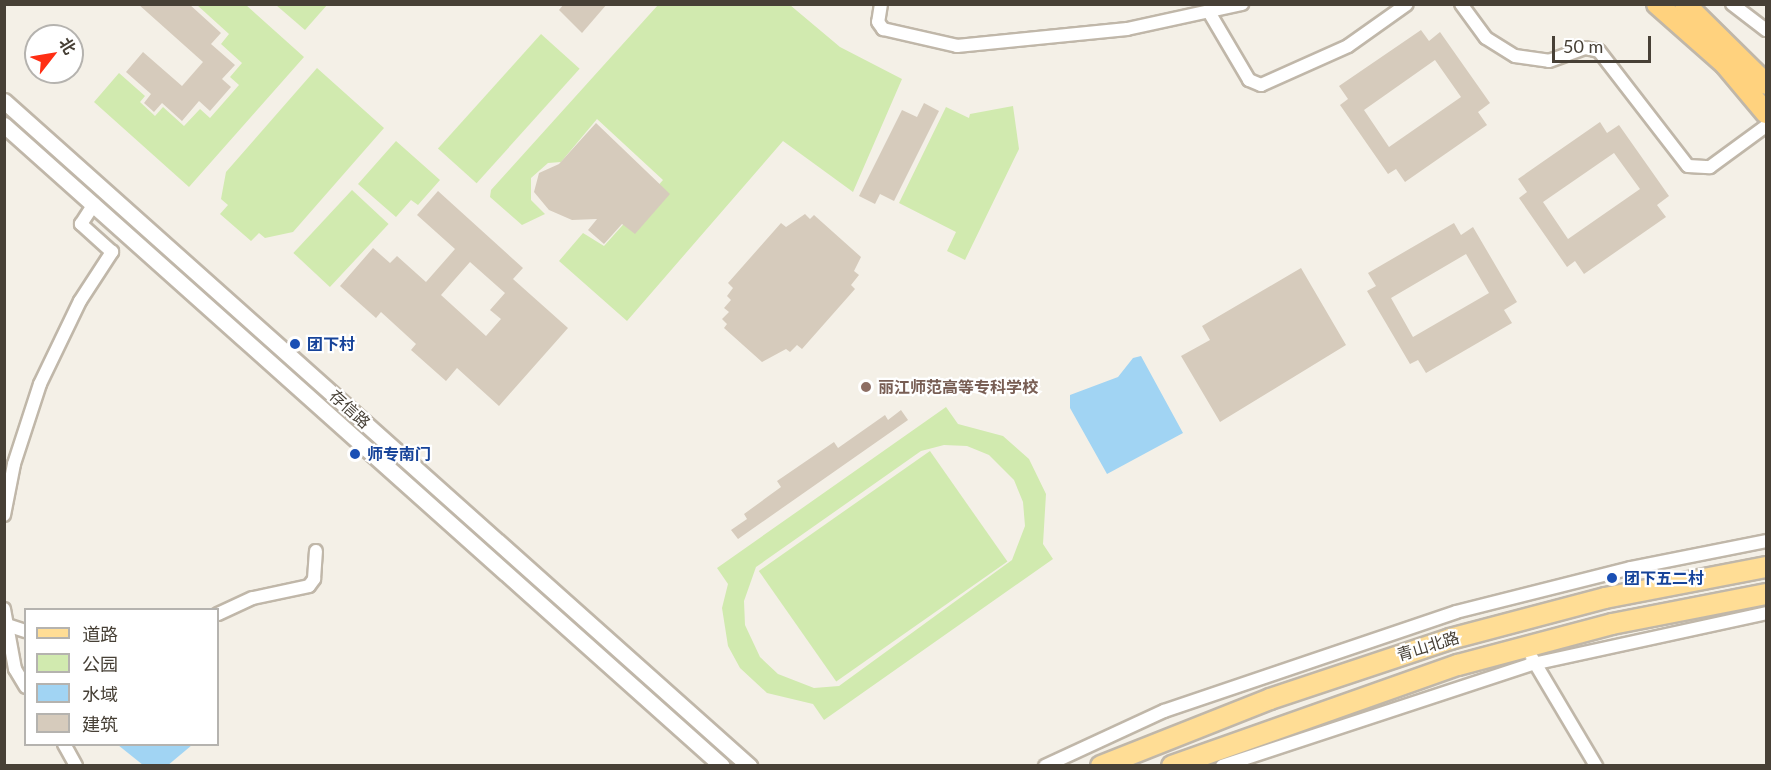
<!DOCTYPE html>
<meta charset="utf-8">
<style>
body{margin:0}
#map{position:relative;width:1771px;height:770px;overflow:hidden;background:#f4f0e7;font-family:Lato,"Noto Sans SC",sans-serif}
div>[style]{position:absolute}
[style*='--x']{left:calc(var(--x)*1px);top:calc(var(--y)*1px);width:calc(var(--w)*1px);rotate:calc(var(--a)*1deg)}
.green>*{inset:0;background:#d1eaaf;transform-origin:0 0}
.water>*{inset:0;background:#a1d4f3}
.building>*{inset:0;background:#d6cbbc}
.roads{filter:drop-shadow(2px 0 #c0b7a9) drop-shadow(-2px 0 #c0b7a9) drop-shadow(0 2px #c0b7a9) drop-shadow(0 -2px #c0b7a9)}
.minor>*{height:12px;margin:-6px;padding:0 6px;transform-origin:6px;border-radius:6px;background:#fff}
.tertiary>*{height:15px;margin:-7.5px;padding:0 7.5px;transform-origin:7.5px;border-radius:7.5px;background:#fff}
.primary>*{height:20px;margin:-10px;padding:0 10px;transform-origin:10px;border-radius:10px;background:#ffdd95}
.trunk>*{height:20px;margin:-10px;padding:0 10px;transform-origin:10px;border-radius:10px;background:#ffd27e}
.dots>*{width:16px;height:16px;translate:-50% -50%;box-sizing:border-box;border:3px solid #fff;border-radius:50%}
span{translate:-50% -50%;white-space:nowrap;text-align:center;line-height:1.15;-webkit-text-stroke:4.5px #fff;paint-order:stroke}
.transit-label{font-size:16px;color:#164399;font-weight:700}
.left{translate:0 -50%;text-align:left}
.education-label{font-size:16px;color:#785e54;font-weight:700}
.street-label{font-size:16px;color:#474036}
.frame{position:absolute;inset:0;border:6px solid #474036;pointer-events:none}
.legend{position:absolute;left:24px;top:608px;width:195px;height:138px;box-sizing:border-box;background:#fff;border:2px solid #b5b3af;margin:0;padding:8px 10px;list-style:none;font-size:18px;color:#474036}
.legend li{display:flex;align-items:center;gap:12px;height:30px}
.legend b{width:30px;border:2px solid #b5b3af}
.north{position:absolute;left:24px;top:24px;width:60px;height:60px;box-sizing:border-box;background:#fff;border:2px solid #b5b3af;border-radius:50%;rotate:59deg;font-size:16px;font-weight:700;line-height:24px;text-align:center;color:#474036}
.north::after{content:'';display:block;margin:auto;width:21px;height:27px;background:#ff2e13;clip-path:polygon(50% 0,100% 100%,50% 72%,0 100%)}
.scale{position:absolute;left:1552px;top:36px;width:99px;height:27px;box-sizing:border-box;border:3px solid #474036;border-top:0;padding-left:8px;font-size:18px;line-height:21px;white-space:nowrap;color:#474036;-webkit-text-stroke:4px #fff;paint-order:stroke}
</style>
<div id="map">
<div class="green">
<i style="clip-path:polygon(197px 5px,246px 5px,304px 57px,189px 187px,94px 102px,119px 73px,145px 96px,140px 102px,155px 116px,163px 107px,184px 126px,200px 109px,210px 118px,239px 85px,230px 77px,242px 63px,221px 44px,229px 34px)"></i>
<i style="clip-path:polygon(276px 5px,327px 5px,305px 30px)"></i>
<i style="clip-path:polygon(658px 5px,790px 5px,840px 47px,902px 79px,853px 192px,783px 141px,627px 321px,559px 261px,583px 233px,604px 246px,663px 180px,597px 119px,561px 162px,548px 163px,531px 178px,531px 200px,545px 214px,522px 225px,490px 197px,491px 190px)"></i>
<i style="left:541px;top:34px;width:52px;height:154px;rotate:42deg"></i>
<i style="clip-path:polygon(317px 68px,384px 128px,293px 232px,265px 238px,259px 233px,251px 241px,220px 214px,228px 205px,221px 199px,226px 172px)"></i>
<i style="clip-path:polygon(1013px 106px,1019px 149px,965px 260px,947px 251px,956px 232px,899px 203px,946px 107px,969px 118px,970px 114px)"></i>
<i style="clip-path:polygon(396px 141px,440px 180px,418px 205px,411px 200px,396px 217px,358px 184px)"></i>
<i style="left:352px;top:190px;width:50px;height:86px;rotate:43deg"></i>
<i style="clip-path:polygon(evenodd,946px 407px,958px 424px,1003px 436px,1029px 459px,1046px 494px,1043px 544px,1053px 559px,824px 720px,813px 704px,767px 693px,740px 668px,728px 646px,722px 608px,728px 584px,717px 568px,946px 407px,944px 445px,967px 446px,989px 455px,1014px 480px,1023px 502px,1025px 526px,1012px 560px,839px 686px,814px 688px,778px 674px,760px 657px,745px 625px,744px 601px,756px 567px,921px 451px,944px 445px)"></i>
<i style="left:930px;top:451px;width:135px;height:209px;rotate:55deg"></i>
</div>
<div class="water">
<i style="clip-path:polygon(1141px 356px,1183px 433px,1107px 474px,1070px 408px,1070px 395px,1118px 377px,1133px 358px)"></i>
<i style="clip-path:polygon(118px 745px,192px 745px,167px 766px,143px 765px)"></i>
</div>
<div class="building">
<i style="clip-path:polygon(138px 4px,189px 4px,221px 33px,211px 44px,235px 65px,222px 79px,231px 87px,210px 111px,199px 101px,182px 121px,162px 103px,154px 112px,144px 103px,151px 94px,126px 72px,143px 52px,182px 86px,203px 62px)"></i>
<i style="clip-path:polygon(564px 4px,607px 4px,582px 33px,559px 10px)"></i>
<i style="clip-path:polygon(evenodd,1421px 30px,1429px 41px,1440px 32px,1490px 103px,1478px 112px,1487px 125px,1405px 182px,1396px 169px,1388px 174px,1340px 105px,1348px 99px,1339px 86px,1421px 30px,1435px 60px,1461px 97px,1389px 147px,1364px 110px,1435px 60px)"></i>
<i style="clip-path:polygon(924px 103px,939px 111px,894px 201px,880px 194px,875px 204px,859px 196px,902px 110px,917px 117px)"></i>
<i style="clip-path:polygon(evenodd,1600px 122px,1607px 133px,1619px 125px,1669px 196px,1657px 205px,1666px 217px,1584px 274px,1575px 261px,1567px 267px,1519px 198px,1527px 192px,1518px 179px,1600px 122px,1614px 153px,1640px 189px,1568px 239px,1543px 202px,1614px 153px)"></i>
<i style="clip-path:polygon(596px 123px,670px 194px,635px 234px,622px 224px,604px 244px,588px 230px,597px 219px,572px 220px,549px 210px,534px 192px,539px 173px,559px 164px)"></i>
<i style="clip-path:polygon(evenodd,438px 191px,523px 268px,513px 279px,568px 328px,499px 406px,457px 368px,446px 381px,411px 350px,416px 344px,381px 312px,376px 318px,340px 286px,373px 248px,390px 263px,397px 256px,426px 282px,455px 249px,417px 215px,438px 191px,470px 262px,505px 293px,490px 310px,501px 319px,486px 336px,441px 295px,470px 262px)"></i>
<i style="clip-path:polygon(805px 214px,810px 219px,814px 215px,861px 257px,854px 271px,859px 275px,851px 285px,855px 289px,802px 349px,797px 345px,790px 352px,786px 349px,762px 362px,724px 328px,727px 324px,722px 319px,729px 312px,724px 308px,731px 300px,727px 296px,733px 288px,728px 283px,781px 223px,786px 227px)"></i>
<i style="clip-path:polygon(evenodd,1454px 223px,1461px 235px,1473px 227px,1517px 302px,1504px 310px,1512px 323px,1426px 373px,1418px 360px,1410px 364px,1367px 291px,1376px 286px,1368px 273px,1454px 223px,1466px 254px,1489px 293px,1413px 337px,1391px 298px,1466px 254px)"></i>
<i style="clip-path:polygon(1301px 268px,1346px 345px,1220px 422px,1181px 356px,1210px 340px,1202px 326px)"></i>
<i style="clip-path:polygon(901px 410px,908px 420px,738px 539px,731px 530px,747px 519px,744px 514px,781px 487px,777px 481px,834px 442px,838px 448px,885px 415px,888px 420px)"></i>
</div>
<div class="roads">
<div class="minor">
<i style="--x:881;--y:4;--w:18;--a:99"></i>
<i style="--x:878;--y:22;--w:9;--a:54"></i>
<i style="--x:883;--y:29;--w:76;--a:12.9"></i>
<i style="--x:957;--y:46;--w:171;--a:-5.7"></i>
<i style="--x:1127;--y:29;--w:118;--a:-12.3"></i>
<i style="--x:1461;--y:4;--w:42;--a:53.7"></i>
<i style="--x:1486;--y:38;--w:34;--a:32"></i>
<i style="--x:1515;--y:56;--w:34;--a:8"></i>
<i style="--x:1549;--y:61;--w:38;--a:-20"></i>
<i style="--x:1585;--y:48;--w:14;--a:12"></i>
<i style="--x:1599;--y:51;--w:145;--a:52.3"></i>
<i style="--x:1688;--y:166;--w:22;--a:3"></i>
<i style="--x:1710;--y:167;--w:69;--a:-36.2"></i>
<i style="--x:1732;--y:4;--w:43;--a:37.4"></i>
<i style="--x:1209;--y:12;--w:79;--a:59.5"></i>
<i style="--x:1249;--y:80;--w:13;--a:23"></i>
<i style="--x:1261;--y:85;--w:95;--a:-24.1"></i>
<i style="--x:1348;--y:46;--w:72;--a:-35.4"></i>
<i style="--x:4;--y:515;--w:52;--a:-78.9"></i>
<i style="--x:14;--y:464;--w:84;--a:-72"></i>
<i style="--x:40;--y:384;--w:92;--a:-64.3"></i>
<i style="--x:80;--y:301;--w:59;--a:-56.9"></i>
<i style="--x:112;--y:252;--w:42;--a:-137.9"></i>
<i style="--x:81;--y:224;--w:24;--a:-57"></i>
<i style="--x:4;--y:609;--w:61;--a:79.6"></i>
<i style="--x:15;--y:669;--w:21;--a:59"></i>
<i style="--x:218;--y:614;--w:38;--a:-25"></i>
<i style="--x:253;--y:598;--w:57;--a:-12.1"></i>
<i style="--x:309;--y:586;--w:9;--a:-54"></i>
<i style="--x:314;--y:579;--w:28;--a:-86"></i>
<i style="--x:7;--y:625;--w:20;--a:18"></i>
<i style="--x:1532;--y:658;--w:126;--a:59.3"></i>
<i style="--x:64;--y:744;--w:25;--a:61"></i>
<i style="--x:1045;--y:766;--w:131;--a:-24.8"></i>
<i style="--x:1164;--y:711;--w:308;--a:-18.7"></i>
<i style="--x:1456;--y:612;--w:180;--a:-14.1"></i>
<i style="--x:1631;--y:568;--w:138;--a:-11.3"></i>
<i style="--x:1222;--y:766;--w:327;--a:-18.2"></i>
<i style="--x:1533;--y:664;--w:239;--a:-12.3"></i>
</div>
<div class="tertiary">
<i style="--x:4;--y:101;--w:999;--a:41.75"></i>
<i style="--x:4;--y:125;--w:962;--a:41.76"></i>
</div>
<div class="primary">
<i style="--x:1101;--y:766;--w:182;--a:-21.6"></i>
<i style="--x:1270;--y:699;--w:190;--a:-18.4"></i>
<i style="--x:1450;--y:639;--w:160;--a:-14.8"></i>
<i style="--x:1605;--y:598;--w:164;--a:-10.9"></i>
<i style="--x:1172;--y:766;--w:303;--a:-19.5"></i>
<i style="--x:1458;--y:665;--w:159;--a:-14.9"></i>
<i style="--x:1612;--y:624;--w:157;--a:-11"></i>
</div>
<div class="trunk">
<i style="--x:1657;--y:4;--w:91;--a:41.4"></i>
<i style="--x:1725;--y:64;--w:64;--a:50.1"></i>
<i style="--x:1685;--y:4;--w:114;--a:44.6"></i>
</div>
</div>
<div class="dots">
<i style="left:295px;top:344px;background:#1a4fb4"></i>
<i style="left:866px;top:387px;background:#8d6e63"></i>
<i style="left:355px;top:454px;background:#1a4fb4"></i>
<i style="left:1612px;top:578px;background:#1a4fb4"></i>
</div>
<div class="transit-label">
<span class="left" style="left:307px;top:344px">团下村</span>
<span class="left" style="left:367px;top:454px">师专南门</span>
<span class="left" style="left:1624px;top:578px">团下五二村</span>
</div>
<div class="education-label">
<span class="left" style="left:878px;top:387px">丽江师范高等专科学校</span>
</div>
<div class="street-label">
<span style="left:350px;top:409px;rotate:42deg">存信路</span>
<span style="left:1428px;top:646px;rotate:-17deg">青山北路</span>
</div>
<div class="frame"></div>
<ul class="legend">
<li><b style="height:8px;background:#ffdd95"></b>道路</li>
<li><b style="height:16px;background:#d1eaaf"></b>公园</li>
<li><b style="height:16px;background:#a1d4f3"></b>水域</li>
<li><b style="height:16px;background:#d6cbbc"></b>建筑</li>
</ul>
<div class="north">北</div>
<div class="scale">50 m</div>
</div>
